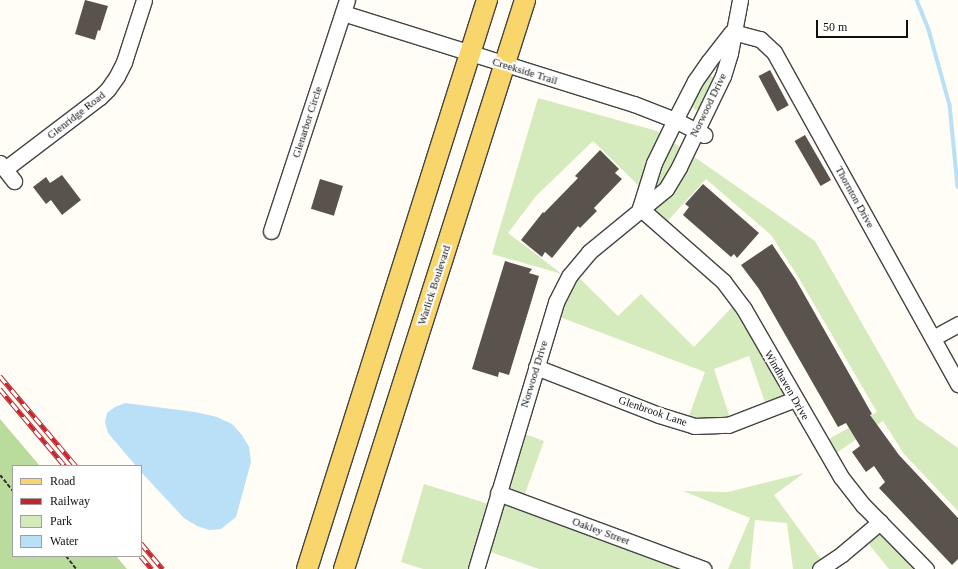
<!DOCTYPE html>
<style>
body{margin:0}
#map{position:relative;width:958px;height:569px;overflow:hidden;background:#fffdf5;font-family:"Times New Roman",serif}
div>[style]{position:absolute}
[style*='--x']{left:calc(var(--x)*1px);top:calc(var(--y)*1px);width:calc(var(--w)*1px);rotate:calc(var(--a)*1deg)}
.green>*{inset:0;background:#d5ebbd}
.forest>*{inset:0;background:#b9dc9c}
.water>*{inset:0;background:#b9e0f7}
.stream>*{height:3.5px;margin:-1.75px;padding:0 1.75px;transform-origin:1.75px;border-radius:1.75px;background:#b9e0f7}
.building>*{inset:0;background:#5a524d;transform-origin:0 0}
.path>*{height:2px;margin-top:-1px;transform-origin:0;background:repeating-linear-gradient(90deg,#333 0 4px,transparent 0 6px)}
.roads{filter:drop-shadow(1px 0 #444) drop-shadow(-1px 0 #444) drop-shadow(0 1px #444) drop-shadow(0 -1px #444)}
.minor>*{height:15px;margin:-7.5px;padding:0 7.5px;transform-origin:7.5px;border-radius:7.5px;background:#fff}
.major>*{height:20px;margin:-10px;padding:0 10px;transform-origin:10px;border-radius:10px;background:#f9d66b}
.rail>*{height:4.5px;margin-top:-2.25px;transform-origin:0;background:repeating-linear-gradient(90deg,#fff 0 9px,#c4262e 0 18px);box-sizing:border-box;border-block:1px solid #c4262e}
span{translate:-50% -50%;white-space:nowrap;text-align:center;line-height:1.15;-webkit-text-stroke:4px #fff;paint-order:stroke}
.street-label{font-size:11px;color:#111}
.legend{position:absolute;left:12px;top:465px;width:130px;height:92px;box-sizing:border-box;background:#fff;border:1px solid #a0a0a0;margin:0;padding:5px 7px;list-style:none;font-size:12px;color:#111}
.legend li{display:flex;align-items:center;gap:8px;height:20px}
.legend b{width:20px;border:1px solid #a0a0a0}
.scale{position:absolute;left:816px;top:20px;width:92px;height:18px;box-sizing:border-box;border:2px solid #111;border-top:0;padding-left:5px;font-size:12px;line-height:14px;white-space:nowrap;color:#111;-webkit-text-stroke:3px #fff;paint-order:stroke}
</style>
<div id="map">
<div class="green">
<i style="clip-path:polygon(706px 74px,709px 74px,714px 79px,700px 108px,695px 110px,691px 105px)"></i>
<i style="clip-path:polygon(538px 98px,657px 131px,815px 241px,916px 418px,958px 448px,958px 511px,904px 454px,883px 421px,829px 458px,820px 444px,877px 412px,797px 275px,771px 235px,706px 179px,662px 227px,640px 208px,644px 191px,593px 141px,536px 196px,508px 233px,562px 274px,492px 254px)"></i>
<i style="clip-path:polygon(573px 272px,618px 316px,641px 294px,694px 347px,738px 301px,795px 399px,768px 411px,749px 356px,714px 369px,732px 424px,686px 424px,705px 372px,552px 314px)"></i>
<i style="clip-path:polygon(517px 431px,544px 441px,522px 502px,703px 569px,539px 569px,482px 549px,476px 569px,423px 569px,401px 562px,424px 484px,495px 506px)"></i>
<i style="clip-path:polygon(804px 473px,774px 495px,826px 566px,820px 569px,793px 569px,787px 523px,755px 520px,750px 569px,728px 569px,750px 518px,683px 491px,728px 492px)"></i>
<i style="clip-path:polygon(880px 522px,918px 569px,889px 569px,863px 537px)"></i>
</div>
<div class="forest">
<i style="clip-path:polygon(0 419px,40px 466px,13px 466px,13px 556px,116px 556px,127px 569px,0 569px)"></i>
</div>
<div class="water">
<i style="clip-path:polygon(125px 403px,195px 412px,217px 417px,232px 424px,242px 435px,249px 447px,251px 462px,236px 517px,221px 529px,209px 530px,197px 526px,184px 518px,141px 472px,141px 466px,136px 466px,108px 433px,105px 422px,107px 413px,115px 407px)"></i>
</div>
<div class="stream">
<i style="--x:917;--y:0;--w:32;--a:68"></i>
<i style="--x:929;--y:30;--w:78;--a:74.4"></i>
<i style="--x:950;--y:105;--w:82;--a:84.4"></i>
</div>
<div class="building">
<i style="clip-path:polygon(85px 0,108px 6px,100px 31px,98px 30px,95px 40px,75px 34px)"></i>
<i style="left:770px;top:70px;width:40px;height:13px;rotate:62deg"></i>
<i style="left:805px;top:135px;width:52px;height:12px;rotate:60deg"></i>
<i style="clip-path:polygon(600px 150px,619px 169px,615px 173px,622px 179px,594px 208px,597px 211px,580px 228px,578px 226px,552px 258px,545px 252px,542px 257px,521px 240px,543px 212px,544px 213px,578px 178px,575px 176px)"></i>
<i style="clip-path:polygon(62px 175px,81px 200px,62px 215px,51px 200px,46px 204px,33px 187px,46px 177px,50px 183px)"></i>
<i style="left:320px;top:179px;width:24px;height:31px;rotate:17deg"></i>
<i style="clip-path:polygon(703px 184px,759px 233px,737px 258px,734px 254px,731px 257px,683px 215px,689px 207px,685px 204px)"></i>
<i style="clip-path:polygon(772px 244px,796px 280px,872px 414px,870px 415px,899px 455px,958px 518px,958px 559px,952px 565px,879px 488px,885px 482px,874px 466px,866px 472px,852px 452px,860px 446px,846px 423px,838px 427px,759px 289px,741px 265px)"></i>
<i style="clip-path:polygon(505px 261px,532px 269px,529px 273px,539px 276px,509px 375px,499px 372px,498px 377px,472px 369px)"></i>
</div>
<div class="path">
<i style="--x:0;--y:475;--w:21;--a:51"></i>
<i style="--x:66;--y:556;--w:16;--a:52"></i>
</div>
<div class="roads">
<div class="minor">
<i style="--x:343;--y:13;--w:305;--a:17.4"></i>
<i style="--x:634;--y:104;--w:44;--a:21.3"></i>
<i style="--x:675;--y:120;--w:33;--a:27"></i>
<i style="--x:733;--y:32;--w:28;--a:15"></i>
<i style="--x:760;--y:39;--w:19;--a:43"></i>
<i style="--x:774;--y:52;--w:380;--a:61"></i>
<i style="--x:0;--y:163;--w:23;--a:52"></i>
<i style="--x:5;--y:169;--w:119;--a:-37.2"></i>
<i style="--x:100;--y:97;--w:11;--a:-45"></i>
<i style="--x:108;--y:89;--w:16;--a:-55"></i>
<i style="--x:117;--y:76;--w:16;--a:-63"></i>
<i style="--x:124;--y:62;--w:65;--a:-72.1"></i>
<i style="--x:640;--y:208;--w:111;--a:41.3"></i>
<i style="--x:723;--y:281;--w:35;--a:53"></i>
<i style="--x:744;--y:309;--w:194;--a:60"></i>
<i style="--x:841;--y:477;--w:36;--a:52"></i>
<i style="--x:863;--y:505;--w:90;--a:45.5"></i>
<i style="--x:640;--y:208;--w:47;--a:-72.7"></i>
<i style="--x:654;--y:163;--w:48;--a:-64"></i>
<i style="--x:675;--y:120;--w:44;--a:-62.9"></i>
<i style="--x:695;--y:81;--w:24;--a:-55"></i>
<i style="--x:709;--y:61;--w:37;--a:-52"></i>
<i style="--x:271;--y:231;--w:243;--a:-71.8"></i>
<i style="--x:933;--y:338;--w:29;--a:-29"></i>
<i style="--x:536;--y:367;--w:132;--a:21.3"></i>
<i style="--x:659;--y:415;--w:37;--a:17"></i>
<i style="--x:694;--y:426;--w:34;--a:-2"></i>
<i style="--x:728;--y:425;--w:72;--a:-21.2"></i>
<i style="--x:498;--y:493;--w:219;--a:20.3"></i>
<i style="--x:476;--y:569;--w:279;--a:-73.3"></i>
<i style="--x:556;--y:302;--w:30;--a:-63"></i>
<i style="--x:570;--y:275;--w:30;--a:-50"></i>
<i style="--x:589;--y:252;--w:99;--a:-39.3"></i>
<i style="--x:666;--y:189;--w:26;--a:-59"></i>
<i style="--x:679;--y:167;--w:101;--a:-64.2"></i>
<i style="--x:723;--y:76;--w:24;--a:-73"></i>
<i style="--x:730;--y:53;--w:54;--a:-79.3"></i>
<i style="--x:820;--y:569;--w:27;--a:-34"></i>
<i style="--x:842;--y:554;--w:50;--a:-40.1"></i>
</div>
<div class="major">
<i style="--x:307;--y:569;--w:597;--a:-72.45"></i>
<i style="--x:344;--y:569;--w:597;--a:-72.35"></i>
</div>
</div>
<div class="rail">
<i style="--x:0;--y:376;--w:118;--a:49.8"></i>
<i style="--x:0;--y:389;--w:101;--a:49.8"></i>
<i style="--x:141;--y:543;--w:34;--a:50"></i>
<i style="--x:141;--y:556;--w:17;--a:50"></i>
</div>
<div class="street-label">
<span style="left:525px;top:71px;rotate:17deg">Creekside Trail</span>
<span style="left:708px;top:105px;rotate:-64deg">Norwood Drive</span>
<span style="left:76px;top:115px;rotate:-38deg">Glenridge Road</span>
<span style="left:307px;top:122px;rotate:-72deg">Glenarbor Circle</span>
<span style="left:855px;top:197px;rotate:61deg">Thornton Drive</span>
<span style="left:434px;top:285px;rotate:-72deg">Warlick Boulevard</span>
<span style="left:534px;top:374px;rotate:-73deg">Norwood Drive</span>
<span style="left:787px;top:385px;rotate:60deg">Windhaven Drive</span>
<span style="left:653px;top:411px;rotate:19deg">Glenbrook Lane</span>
<span style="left:601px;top:531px;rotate:20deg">Oakley Street</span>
</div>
<ul class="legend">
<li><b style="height:5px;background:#f9d66b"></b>Road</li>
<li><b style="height:5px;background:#c4262e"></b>Railway</li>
<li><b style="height:11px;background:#d5ebbd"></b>Park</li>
<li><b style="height:11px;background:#b9e0f7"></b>Water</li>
</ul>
<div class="scale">50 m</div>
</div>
